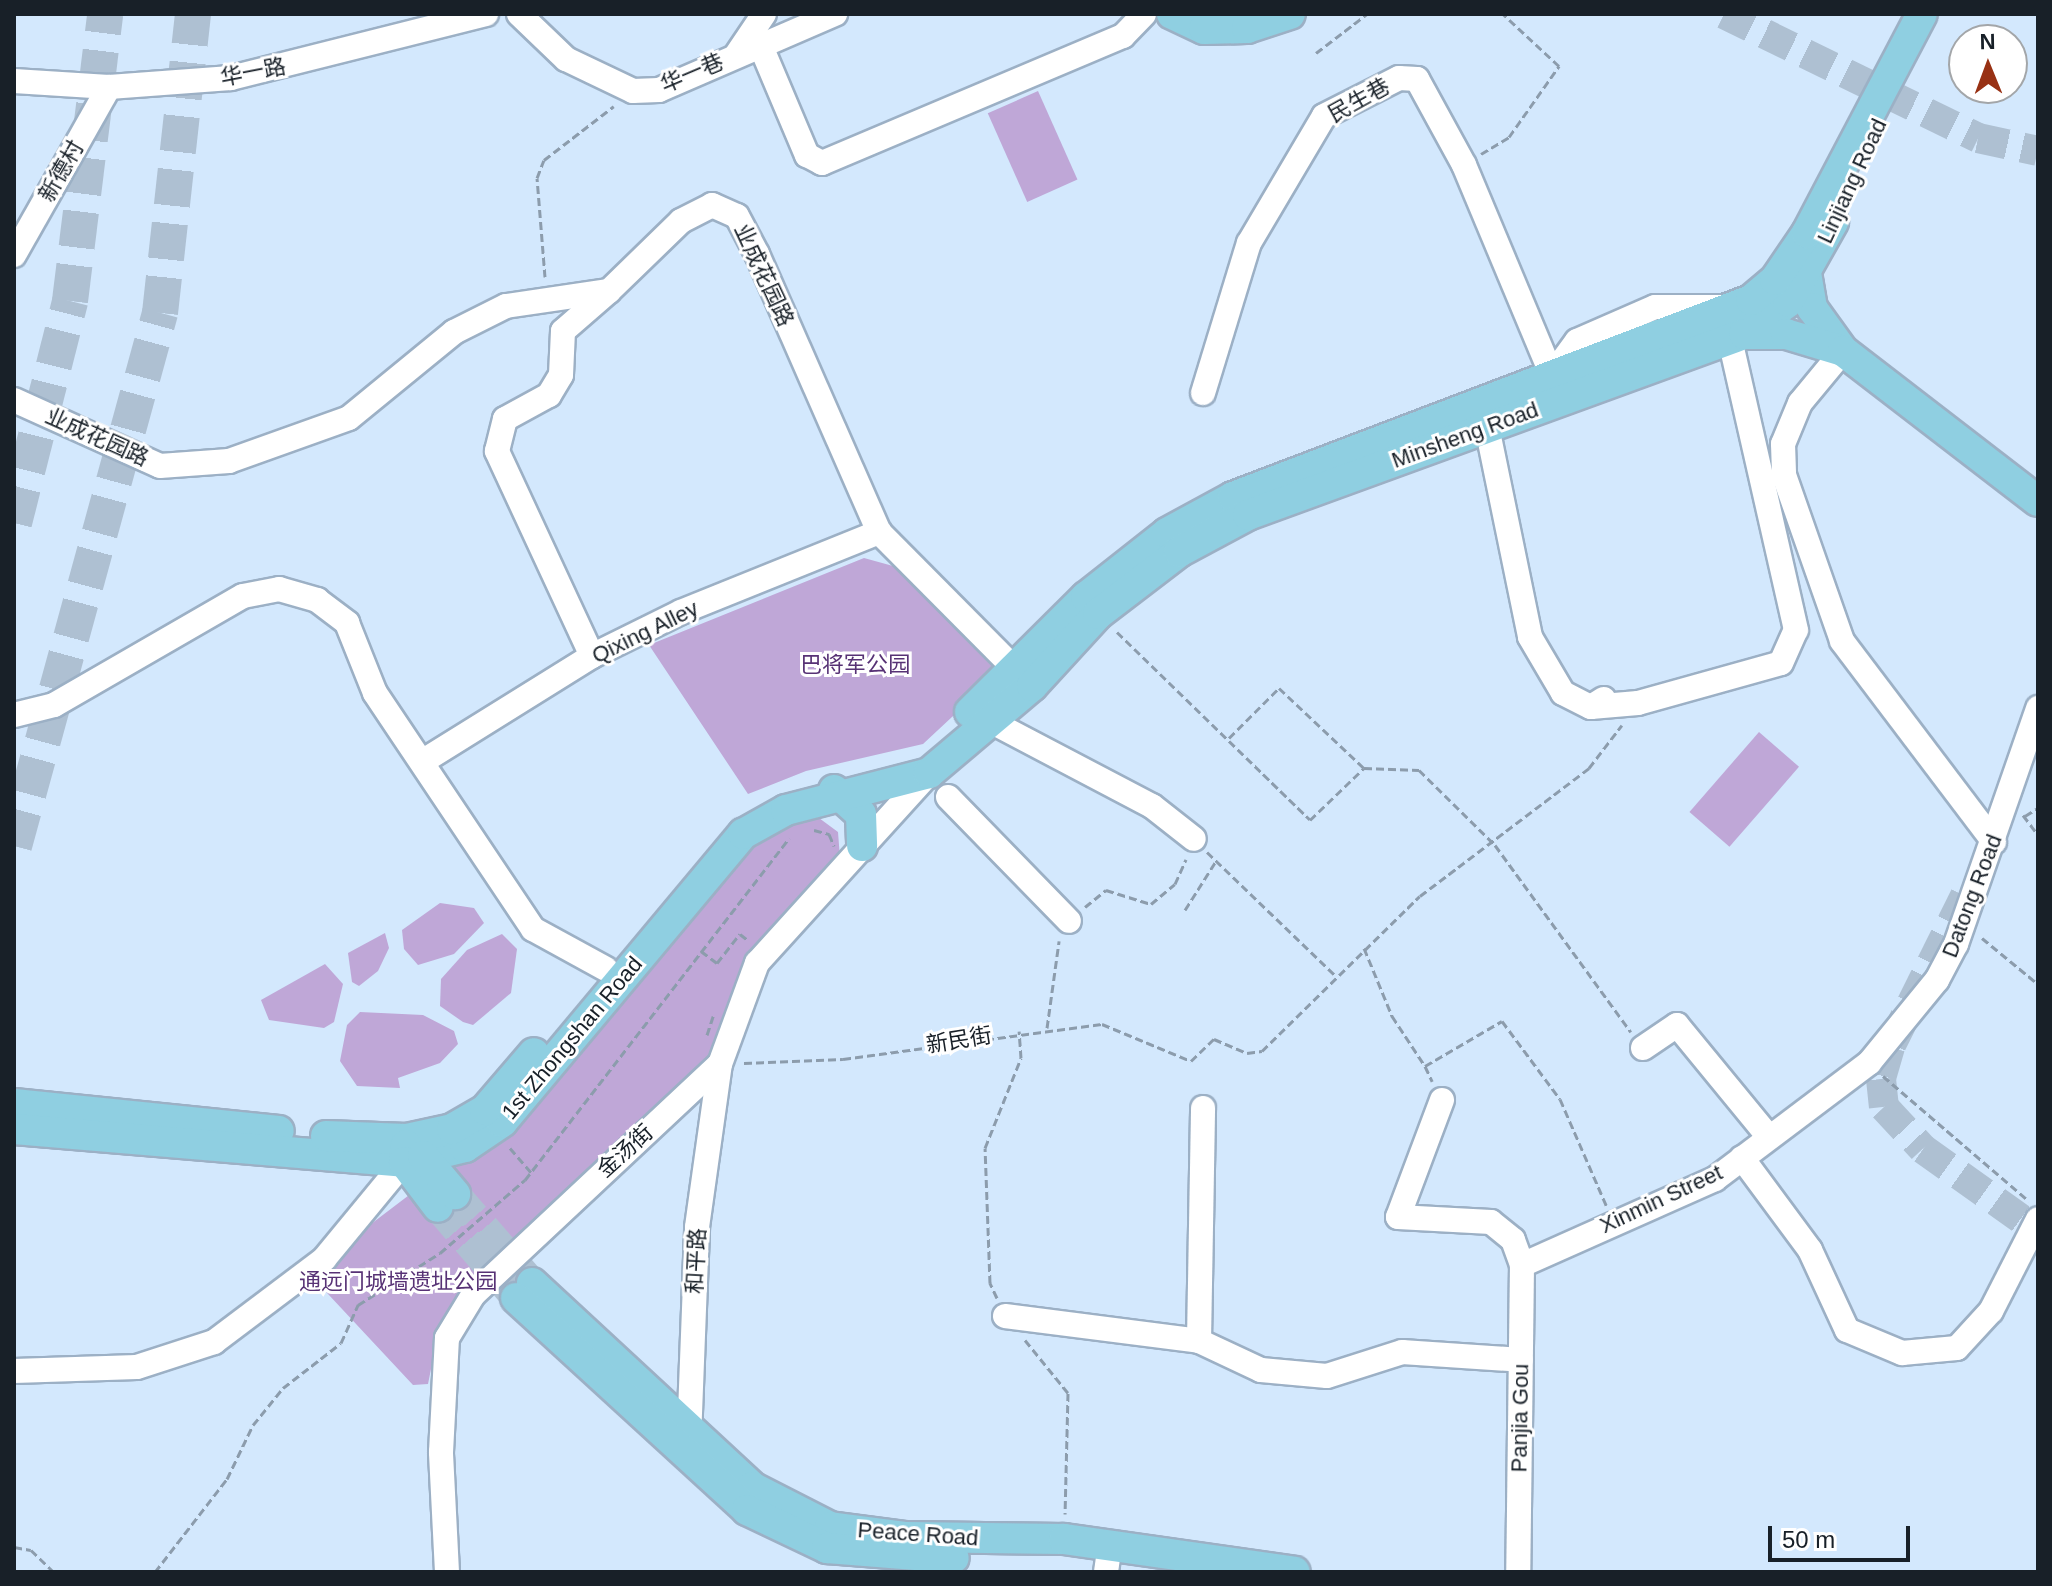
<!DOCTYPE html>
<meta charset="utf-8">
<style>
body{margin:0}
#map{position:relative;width:2052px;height:1586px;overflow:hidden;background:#d3e8fd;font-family:Arial,"Noto Sans SC",sans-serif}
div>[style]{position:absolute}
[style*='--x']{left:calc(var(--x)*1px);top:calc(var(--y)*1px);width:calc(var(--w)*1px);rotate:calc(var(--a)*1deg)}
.green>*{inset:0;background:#bfa7d7;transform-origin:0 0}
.major-tunnel>*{height:30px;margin-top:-15px;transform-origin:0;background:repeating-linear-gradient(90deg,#aec0d2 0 30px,transparent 0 45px)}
.highway-tunnel>*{height:36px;margin-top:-18px;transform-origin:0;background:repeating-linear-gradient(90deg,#aec0d2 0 36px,transparent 0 54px)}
.path>*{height:3px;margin-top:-1.5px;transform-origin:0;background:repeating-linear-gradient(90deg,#8c9cac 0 8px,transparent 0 12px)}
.roads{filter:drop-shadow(2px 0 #9cb0c5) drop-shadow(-2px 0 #9cb0c5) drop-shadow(0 2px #9cb0c5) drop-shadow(0 -2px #9cb0c5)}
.minor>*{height:24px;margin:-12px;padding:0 12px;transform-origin:12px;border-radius:12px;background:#fff}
.major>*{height:30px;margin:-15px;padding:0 15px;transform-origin:15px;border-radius:15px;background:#8fcfe1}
span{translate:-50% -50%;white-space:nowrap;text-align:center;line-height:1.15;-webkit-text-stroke:6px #fff;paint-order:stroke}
.street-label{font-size:22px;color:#182028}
.park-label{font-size:22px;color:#573275}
.frame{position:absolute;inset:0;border:16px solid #182028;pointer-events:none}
.north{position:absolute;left:1948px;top:24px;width:80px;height:80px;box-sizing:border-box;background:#fff;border:2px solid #a3a6a9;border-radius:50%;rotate:359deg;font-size:22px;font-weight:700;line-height:32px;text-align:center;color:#182028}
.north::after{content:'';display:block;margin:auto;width:28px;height:36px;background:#983114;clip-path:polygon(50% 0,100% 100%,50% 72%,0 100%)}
.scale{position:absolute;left:1768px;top:1526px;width:142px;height:36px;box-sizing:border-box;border:4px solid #182028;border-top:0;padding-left:10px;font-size:24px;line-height:28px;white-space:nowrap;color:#182028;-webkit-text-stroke:6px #fff;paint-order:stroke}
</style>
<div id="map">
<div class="green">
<i style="left:1038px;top:91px;width:97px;height:55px;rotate:66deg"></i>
<i style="clip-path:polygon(864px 558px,893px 566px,995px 662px,996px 676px,923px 744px,806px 771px,748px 794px,649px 645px)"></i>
<i style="left:1759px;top:732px;width:53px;height:106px;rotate:41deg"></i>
<i style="clip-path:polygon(819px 818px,838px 832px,840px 858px,702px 1067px,437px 1339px,428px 1384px,413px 1385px,314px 1279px,371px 1224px,467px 1151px,731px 867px,777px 829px)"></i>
<i style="clip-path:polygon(440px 903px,474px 908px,484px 923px,454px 954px,418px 965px,404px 949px,402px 930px)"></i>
<i style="clip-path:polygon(385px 933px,389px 948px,378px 971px,359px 986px,352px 982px,348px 953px)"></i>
<i style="clip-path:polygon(502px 934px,517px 949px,511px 993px,473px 1025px,463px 1022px,440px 1006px,441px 979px,467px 950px)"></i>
<i style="clip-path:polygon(325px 964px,343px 984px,334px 1022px,324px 1028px,269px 1020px,261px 1000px)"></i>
<i style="clip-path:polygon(360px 1012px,423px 1015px,454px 1031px,458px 1044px,440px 1063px,398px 1078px,400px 1088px,357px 1086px,340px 1061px,347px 1025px)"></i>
</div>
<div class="major-tunnel">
<i style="--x:1724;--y:14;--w:283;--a:26"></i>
<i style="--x:1978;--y:138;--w:61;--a:12.2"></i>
<i style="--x:1965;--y:896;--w:169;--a:116.4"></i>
<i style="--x:1890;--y:1047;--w:33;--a:106"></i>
<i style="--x:1881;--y:1079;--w:28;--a:84"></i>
<i style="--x:1884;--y:1107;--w:57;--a:47.1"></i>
<i style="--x:1923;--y:1149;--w:141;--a:35.5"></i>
<i style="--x:455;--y:1194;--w:118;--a:49.1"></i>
<i style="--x:438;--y:1207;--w:120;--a:49.4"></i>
</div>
<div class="highway-tunnel">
<i style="--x:14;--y:523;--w:229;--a:-75.8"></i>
<i style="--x:70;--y:301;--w:289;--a:-83"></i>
<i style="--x:14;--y:846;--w:553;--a:-74.68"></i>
<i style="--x:160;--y:313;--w:301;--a:-83.7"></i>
</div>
<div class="path">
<i style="--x:1316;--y:53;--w:64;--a:-37.4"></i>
<i style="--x:1481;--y:154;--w:33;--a:-31"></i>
<i style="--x:1509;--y:137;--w:87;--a:-54.8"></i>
<i style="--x:1559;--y:66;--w:76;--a:-137.1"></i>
<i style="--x:545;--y:277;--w:99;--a:-94.6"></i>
<i style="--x:537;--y:178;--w:19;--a:-69"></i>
<i style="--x:544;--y:160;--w:88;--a:-37.6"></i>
<i style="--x:1117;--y:632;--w:269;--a:44.2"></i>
<i style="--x:1310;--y:820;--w:75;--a:-43.9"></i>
<i style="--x:1229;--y:738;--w:71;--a:-45"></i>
<i style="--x:1279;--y:688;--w:117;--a:43.3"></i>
<i style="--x:1364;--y:768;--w:55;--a:2.1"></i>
<i style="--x:1419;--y:770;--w:107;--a:44.6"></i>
<i style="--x:1495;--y:845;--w:231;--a:54"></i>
<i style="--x:2023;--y:815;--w:25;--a:53"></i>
<i style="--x:2025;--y:816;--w:15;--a:-32"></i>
<i style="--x:814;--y:830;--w:16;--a:15"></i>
<i style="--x:829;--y:834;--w:13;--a:67"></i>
<i style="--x:1207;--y:852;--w:179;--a:43.9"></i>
<i style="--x:1085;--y:907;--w:27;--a:-39"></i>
<i style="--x:1106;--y:890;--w:47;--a:17.3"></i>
<i style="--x:1151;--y:904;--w:31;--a:-40"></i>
<i style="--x:1175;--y:884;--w:27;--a:-66"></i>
<i style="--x:1185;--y:910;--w:58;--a:-57.7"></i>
<i style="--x:1982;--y:938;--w:72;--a:39.4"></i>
<i style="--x:1364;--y:948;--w:74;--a:67.6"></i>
<i style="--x:1392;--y:1016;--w:60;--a:56.6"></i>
<i style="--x:1425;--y:1066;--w:89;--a:-30.3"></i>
<i style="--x:1502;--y:1021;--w:97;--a:53.4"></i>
<i style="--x:1560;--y:1099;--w:116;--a:66.5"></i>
<i style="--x:701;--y:951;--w:20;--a:37"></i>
<i style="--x:717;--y:963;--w:37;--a:-52"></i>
<i style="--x:740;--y:934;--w:11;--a:38"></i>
<i style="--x:1047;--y:1028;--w:88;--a:-82.1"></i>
<i style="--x:707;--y:1035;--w:20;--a:-72"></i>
<i style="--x:744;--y:1063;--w:99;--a:-2.3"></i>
<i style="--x:843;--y:1059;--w:261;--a:-7.7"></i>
<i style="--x:1102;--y:1024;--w:96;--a:22.6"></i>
<i style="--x:1191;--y:1061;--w:32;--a:-44"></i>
<i style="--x:1214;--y:1039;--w:36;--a:23"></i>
<i style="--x:1247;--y:1053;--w:15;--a:-8"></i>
<i style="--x:1262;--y:1051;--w:221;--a:-44.5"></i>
<i style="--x:1420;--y:896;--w:212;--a:-37.1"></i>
<i style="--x:1589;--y:768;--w:54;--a:-52.5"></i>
<i style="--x:1425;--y:1066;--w:17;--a:65"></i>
<i style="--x:1883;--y:1076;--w:192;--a:40.6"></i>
<i style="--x:510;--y:1148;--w:32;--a:49"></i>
<i style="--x:997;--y:1298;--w:17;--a:-115"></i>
<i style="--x:990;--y:1283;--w:135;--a:-92.1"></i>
<i style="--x:985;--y:1148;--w:97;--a:-68.2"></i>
<i style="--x:1021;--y:1058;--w:27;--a:-94"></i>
<i style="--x:1025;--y:1340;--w:68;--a:50.9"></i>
<i style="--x:1068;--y:1393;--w:121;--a:91.4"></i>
<i style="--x:14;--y:1547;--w:17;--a:10"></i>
<i style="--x:31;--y:1550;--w:32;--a:44"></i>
<i style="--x:155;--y:1572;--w:118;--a:-52.3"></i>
<i style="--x:227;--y:1479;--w:60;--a:-64.3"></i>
<i style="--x:253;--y:1425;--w:48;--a:-51"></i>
<i style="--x:283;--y:1388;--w:73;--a:-37.8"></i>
<i style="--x:341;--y:1343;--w:42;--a:-65.9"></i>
<i style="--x:358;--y:1305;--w:97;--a:-32.4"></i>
<i style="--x:440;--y:1253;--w:112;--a:-40.7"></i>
<i style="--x:525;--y:1180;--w:432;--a:-52.3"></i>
</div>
<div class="roads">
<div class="minor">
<i style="--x:519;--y:14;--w:65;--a:43.8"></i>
<i style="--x:566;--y:59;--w:74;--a:25.5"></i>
<i style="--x:633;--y:91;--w:26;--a:-2"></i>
<i style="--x:659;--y:90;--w:192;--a:-23.4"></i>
<i style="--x:760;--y:44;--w:121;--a:67.1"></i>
<i style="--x:807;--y:155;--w:17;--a:28"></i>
<i style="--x:822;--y:163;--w:327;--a:-22.9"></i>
<i style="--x:1123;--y:36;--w:30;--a:-46"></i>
<i style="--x:737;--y:54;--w:48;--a:-56"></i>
<i style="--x:14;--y:81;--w:95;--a:3.6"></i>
<i style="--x:109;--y:87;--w:122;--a:-4.2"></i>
<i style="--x:231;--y:78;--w:263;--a:-14.1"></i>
<i style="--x:14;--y:255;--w:193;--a:-60.5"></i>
<i style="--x:1843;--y:351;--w:67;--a:129.6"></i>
<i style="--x:1800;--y:403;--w:44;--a:112.5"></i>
<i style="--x:1783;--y:444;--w:31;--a:88"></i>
<i style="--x:1784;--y:475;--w:176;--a:70.7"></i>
<i style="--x:1842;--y:641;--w:252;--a:52.9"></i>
<i style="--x:1552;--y:375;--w:42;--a:-53.7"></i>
<i style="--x:1577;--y:341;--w:85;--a:-23.6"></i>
<i style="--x:1655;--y:307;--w:77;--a:0"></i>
<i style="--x:1203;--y:393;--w:157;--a:-73"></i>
<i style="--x:1249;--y:243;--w:147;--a:-59.4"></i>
<i style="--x:1324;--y:116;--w:84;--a:-26.9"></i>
<i style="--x:1399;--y:78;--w:18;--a:3"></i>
<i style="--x:1417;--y:79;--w:98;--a:61.3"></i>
<i style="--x:1464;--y:165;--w:228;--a:67.3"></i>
<i style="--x:14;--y:400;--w:160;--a:24.3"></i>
<i style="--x:160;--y:466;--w:69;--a:-4.1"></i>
<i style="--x:229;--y:461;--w:127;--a:-19.7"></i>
<i style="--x:349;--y:418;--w:136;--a:-39.3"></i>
<i style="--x:454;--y:332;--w:58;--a:-26.6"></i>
<i style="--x:506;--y:306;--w:104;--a:-8.3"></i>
<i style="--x:609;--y:291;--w:100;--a:-44.2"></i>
<i style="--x:681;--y:221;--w:35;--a:-27"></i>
<i style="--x:712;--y:205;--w:27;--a:24"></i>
<i style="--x:737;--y:216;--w:43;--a:62.2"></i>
<i style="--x:757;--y:254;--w:304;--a:66.3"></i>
<i style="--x:879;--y:532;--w:207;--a:45.2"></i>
<i style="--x:1487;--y:427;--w:214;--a:78.4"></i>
<i style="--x:1530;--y:637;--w:65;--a:59.5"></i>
<i style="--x:1563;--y:693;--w:31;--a:27"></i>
<i style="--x:1591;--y:707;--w:15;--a:-32"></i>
<i style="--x:592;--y:656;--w:226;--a:-114.9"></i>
<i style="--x:497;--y:451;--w:33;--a:-76"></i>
<i style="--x:505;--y:419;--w:50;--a:-28.6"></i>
<i style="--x:549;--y:395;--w:23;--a:-59"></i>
<i style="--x:561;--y:375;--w:44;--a:-87.4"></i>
<i style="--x:563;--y:331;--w:61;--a:-41"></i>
<i style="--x:1591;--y:707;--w:47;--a:-4.9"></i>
<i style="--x:1638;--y:703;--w:148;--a:-15.6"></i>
<i style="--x:1781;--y:663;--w:36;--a:-66"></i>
<i style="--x:1796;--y:630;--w:298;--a:-102.8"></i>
<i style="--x:14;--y:715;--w:41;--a:-14"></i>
<i style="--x:54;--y:705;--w:218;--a:-30"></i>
<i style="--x:243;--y:596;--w:37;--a:-11"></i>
<i style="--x:279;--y:589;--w:40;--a:16"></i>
<i style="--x:317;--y:600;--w:38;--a:37"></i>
<i style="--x:347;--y:623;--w:75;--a:68.2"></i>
<i style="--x:375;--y:693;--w:284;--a:56.2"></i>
<i style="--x:533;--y:929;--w:83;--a:28.7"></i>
<i style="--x:990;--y:721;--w:183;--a:27.7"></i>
<i style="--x:1152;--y:806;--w:53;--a:38.2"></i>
<i style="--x:425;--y:760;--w:197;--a:-31.9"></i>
<i style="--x:592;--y:656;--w:99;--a:-26.3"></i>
<i style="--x:681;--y:612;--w:214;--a:-22"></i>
<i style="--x:948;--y:797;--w:173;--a:45.7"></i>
<i style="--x:1643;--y:1048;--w:41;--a:-34.1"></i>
<i style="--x:1677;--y:1025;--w:145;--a:50.6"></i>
<i style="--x:1442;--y:1100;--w:125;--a:110.6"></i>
<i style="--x:1398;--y:1217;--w:93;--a:3.1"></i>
<i style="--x:1491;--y:1222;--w:28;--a:39"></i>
<i style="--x:1513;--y:1240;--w:27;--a:70"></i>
<i style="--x:1522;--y:1265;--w:307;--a:90.7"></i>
<i style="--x:1742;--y:1158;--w:114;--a:53.5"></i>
<i style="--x:1810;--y:1250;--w:88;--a:65.2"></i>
<i style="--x:1847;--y:1330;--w:60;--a:22.7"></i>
<i style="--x:1902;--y:1353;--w:55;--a:-5.2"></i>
<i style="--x:1957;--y:1348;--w:50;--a:-47.4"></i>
<i style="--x:1991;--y:1311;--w:103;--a:-62.9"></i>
<i style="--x:1522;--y:1265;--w:211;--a:-24"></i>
<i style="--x:1715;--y:1179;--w:193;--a:-37"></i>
<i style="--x:1869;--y:1063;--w:107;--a:-50.7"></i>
<i style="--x:1937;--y:980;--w:41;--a:-62.2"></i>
<i style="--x:1956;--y:944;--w:250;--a:-70.8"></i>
<i style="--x:1005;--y:1316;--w:196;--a:7.3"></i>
<i style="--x:1199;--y:1341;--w:68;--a:25.1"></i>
<i style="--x:1261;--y:1370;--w:66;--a:5.2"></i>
<i style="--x:1327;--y:1376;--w:79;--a:-17.7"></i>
<i style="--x:1402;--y:1352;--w:119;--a:3.8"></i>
<i style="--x:1199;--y:1341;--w:233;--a:-89"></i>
<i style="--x:14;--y:1371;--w:123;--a:-1.9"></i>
<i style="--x:137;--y:1367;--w:81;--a:-18"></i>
<i style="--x:214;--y:1342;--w:138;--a:-37"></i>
<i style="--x:324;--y:1259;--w:126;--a:-50.5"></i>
<i style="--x:689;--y:1439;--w:212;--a:-87.8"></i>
<i style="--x:697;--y:1227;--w:165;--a:-82"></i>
<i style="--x:447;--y:1572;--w:120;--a:-92.9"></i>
<i style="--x:441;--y:1452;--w:114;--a:-87"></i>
<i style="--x:447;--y:1338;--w:50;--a:-58.8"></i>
<i style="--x:473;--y:1295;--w:338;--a:-43.1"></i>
<i style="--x:720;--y:1064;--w:108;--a:-69.9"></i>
<i style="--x:757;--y:963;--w:256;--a:-47.8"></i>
<i style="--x:1106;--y:1572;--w:28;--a:-82"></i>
</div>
<div class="major">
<i style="--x:1172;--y:14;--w:35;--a:25"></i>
<i style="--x:1204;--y:29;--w:43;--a:-1.3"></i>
<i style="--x:1247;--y:28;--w:45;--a:-18"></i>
<i style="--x:1805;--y:267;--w:42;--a:80.3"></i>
<i style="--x:1812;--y:308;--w:53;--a:54.2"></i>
<i style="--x:1744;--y:334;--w:54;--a:-36"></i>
<i style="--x:1788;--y:302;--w:92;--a:-60.6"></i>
<i style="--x:970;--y:712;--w:163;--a:-44.8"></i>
<i style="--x:1086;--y:597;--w:103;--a:-38.3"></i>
<i style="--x:1167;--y:533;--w:75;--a:-28.6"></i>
<i style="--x:1233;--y:497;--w:554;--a:-20.82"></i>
<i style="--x:1751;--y:300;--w:31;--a:-40"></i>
<i style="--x:1775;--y:280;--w:57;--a:-55.8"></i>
<i style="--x:1807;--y:233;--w:247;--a:-62.3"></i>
<i style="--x:834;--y:790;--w:36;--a:42"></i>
<i style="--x:861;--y:814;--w:32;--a:88"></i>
<i style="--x:14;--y:1104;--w:266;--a:5.8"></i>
<i style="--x:14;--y:1129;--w:391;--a:4.8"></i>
<i style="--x:404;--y:1162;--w:63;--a:-13.8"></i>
<i style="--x:465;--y:1147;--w:45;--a:-34"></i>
<i style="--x:502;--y:1122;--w:376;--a:-50.1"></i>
<i style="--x:743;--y:834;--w:49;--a:-29.2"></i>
<i style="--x:786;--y:810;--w:148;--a:-14.5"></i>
<i style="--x:929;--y:773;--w:135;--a:-40.2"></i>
<i style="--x:1032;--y:686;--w:98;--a:-47.5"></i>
<i style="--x:1098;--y:614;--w:102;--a:-37.4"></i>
<i style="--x:1179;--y:552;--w:78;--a:-28.2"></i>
<i style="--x:1248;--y:515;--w:528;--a:-20.05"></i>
<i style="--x:1744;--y:334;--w:42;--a:0"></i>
<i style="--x:1786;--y:334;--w:59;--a:16.6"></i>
<i style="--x:1843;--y:351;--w:246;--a:37.6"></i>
<i style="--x:326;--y:1136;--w:81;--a:2.1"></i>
<i style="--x:407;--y:1139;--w:46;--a:-12.5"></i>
<i style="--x:452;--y:1129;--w:38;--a:-30"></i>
<i style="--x:485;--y:1110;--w:75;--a:-49.3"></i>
<i style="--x:406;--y:1145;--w:17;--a:97"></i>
<i style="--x:404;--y:1162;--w:56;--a:52.9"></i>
<i style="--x:423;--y:1156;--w:50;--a:49.9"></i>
<i style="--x:532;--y:1283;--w:300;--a:42.8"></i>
<i style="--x:752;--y:1487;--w:88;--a:27.1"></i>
<i style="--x:830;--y:1527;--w:77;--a:7.5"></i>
<i style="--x:906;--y:1537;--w:158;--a:0.7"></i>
<i style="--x:1064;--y:1539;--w:233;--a:8.1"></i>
<i style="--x:516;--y:1298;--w:314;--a:42.5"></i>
<i style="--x:747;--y:1510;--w:89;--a:25.4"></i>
<i style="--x:827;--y:1548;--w:127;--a:4.5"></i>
</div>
</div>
<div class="street-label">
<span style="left:253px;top:72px;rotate:-11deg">华一路</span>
<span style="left:692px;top:73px;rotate:-23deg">华一巷</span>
<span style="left:1359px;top:100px;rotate:-29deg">民生巷</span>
<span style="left:61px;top:171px;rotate:-60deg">新德村</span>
<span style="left:1852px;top:181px;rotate:-65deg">Linjiang Road</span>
<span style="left:764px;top:275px;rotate:65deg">业成花园路</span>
<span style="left:1465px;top:435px;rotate:-20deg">Minsheng Road</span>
<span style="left:97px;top:437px;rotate:24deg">业成花园路</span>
<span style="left:645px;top:632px;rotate:-26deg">Qixing Alley</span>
<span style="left:1972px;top:896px;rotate:-69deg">Datong Road</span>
<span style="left:572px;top:1038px;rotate:-50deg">1st Zhongshan Road</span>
<span style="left:959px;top:1040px;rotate:-9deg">新民街</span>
<span style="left:625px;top:1151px;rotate:-42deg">金汤街</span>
<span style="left:1661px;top:1199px;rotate:-25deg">Xinmin Street</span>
<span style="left:696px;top:1261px;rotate:-87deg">和平路</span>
<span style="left:1520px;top:1418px;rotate:-89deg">Panjia Gou</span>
<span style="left:918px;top:1534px;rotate:4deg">Peace Road</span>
</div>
<div class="park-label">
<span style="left:855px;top:665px">巴将军公园</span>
<span style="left:398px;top:1282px">通远门城墙遗址公园</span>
</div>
<div class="frame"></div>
<div class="north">N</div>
<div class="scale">50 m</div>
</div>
